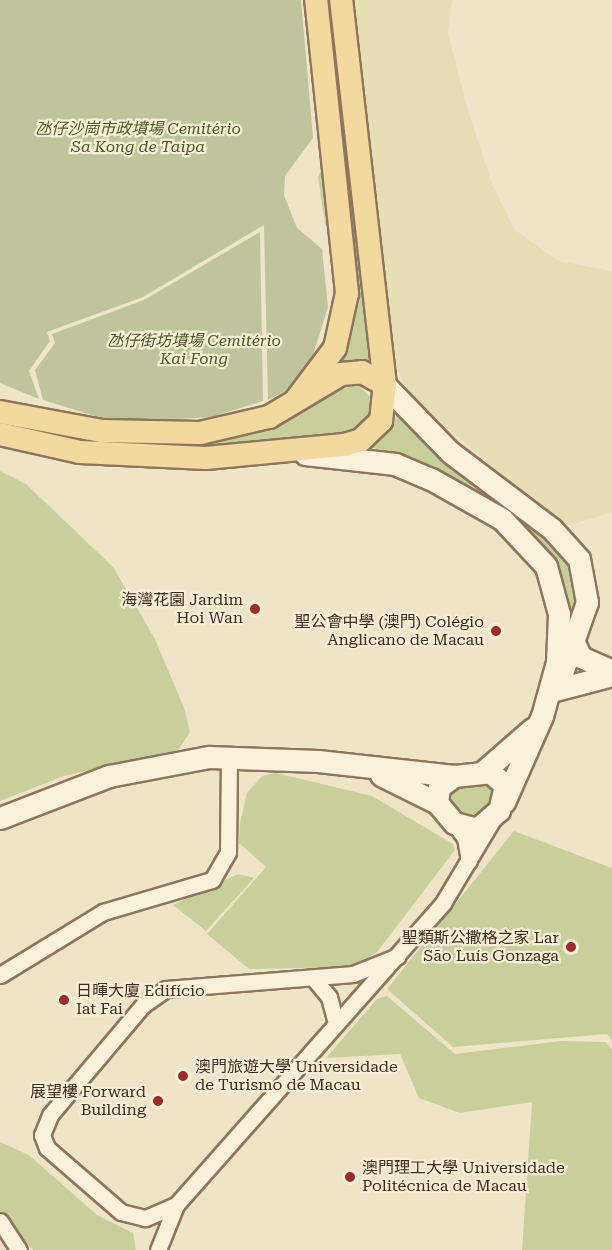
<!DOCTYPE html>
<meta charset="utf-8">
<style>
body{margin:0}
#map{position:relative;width:612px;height:1250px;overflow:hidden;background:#f0e4c8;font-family:"Roboto Serif","Noto Sans SC",serif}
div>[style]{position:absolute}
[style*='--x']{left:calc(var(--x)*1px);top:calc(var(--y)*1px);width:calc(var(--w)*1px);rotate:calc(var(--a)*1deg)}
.farmland>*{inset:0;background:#e6deb5}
.green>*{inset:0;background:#c9cf9b}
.cemetery>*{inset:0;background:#bfc49a}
.roads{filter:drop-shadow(2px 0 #8d765c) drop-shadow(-2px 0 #8d765c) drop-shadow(0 2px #8d765c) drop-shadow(0 -2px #8d765c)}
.street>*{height:15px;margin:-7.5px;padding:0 7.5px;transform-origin:7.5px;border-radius:7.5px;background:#faf1dc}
.secondary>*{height:21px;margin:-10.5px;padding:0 10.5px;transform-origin:10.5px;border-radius:10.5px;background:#faf1dc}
.primary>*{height:22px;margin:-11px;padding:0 11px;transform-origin:11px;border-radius:11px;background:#f3d9a0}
.dots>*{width:16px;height:16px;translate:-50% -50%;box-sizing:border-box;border:3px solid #f7eed8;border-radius:50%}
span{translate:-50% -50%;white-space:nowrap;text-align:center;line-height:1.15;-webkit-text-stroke:4.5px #f7eed8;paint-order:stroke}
.park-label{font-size:16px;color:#4d5a26;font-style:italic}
.poi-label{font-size:16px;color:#3d2e20}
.right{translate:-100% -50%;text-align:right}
.left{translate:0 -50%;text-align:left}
</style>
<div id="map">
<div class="farmland">
<i style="clip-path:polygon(354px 0,452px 0,448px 33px,467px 107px,493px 186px,515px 230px,558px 261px,612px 271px,612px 512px,564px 527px,408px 395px,396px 364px)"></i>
</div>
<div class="green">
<i style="clip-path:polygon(325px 0,333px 0,369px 364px,338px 361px)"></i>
<i style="clip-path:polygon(325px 161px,336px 232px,325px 224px,318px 177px)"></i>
<i style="clip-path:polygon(357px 384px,375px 402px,374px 413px,356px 434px,199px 451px,89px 445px,0 427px,0 421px,191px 442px)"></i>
<i style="clip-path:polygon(398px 413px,431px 452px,490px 492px,485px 500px,422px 466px,371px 447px,390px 431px)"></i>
<i style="clip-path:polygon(0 471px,26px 484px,113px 567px,155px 639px,184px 708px,190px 732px,178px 750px,64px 776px,0 801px)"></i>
<i style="clip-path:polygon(517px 512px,573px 569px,578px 588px,572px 618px,563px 580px,511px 518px)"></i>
<i style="clip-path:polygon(276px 773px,372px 796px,453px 844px,455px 850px,377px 952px,354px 967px,249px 969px,207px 934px,266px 867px,239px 843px,240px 823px,247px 793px,262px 776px)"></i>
<i style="clip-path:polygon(475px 779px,493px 785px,497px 798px,477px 818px,464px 819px,446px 803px,450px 788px)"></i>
<i style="clip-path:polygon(514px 831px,612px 868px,612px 1040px,607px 1034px,453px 1047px,387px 989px)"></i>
<i style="clip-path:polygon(238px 874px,254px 878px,206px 931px,173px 905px)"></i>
<i style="clip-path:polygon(387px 996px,455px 1054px,561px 1041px,605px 1042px,612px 1049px,612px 1250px,522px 1250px,532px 1102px,460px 1113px,419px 1098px,400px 1054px,326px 1058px,377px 999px)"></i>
<i style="clip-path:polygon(0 1142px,29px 1155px,97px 1215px,133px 1233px,136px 1250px,33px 1250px,0 1212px)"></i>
</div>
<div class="cemetery">
<i style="clip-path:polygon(0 0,301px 0,313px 138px,285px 176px,284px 195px,297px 228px,322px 249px,328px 307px,313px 355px,285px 391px,268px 400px,264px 225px,143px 297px,47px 332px,50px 341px,29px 371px,39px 399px,0 383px)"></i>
<i style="clip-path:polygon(260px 232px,263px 401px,211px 417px,118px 423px,43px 400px,35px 370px,55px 343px,52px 334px,144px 300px)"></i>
</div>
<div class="roads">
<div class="street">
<i style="--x:454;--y:823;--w:19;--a:54"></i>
<i style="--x:465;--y:838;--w:23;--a:80"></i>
<i style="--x:0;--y:975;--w:121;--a:-31.5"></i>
<i style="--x:103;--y:912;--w:114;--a:-16.4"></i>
<i style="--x:212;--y:880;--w:32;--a:-60"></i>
<i style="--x:228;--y:852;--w:95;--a:-89.4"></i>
<i style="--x:314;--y:979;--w:23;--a:50"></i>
<i style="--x:329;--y:997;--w:27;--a:75"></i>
<i style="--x:176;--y:1205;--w:34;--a:157"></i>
<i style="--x:145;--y:1218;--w:25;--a:-166"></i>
<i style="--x:121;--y:1212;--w:98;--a:-139.1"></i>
<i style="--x:47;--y:1148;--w:14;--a:-111"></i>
<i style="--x:42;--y:1135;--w:22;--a:-68"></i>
<i style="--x:50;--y:1115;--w:144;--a:-49.8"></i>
<i style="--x:143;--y:1005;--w:28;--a:-35"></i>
<i style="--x:166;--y:989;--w:188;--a:-4.6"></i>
<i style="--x:353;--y:974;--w:48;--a:-21.8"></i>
<i style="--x:0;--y:1221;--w:35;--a:57"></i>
<i style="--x:158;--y:1250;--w:48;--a:-68.2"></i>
<i style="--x:176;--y:1205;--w:403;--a:-48.5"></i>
<i style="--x:443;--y:903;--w:98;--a:-59.2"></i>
</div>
<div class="secondary">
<i style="--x:385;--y:385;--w:93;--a:45.9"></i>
<i style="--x:450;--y:452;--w:128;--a:37"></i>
<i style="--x:552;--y:529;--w:40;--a:48"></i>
<i style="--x:579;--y:559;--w:44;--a:79.5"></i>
<i style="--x:587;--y:602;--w:78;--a:109.4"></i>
<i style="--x:305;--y:454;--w:91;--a:6.3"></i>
<i style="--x:395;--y:464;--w:39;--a:23"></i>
<i style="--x:431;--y:479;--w:81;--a:29.4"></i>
<i style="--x:502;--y:519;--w:64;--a:46.9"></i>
<i style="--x:546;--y:566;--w:50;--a:74.8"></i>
<i style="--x:559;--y:614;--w:48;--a:92.4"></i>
<i style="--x:557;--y:662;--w:56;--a:105.5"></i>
<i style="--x:542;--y:716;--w:94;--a:113.8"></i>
<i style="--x:571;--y:636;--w:23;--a:65"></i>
<i style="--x:581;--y:657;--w:34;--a:24"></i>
<i style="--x:551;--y:691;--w:63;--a:-14.7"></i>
<i style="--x:484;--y:771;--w:64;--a:-41.2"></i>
<i style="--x:490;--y:772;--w:20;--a:41"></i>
<i style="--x:505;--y:785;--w:26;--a:103"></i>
<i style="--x:499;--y:810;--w:29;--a:139"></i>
<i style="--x:477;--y:829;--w:24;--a:-165"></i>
<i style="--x:454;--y:823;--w:26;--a:-130"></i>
<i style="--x:437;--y:803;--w:16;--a:-83"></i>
<i style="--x:439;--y:787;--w:19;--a:-36"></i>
<i style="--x:454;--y:776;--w:36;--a:-6"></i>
<i style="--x:381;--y:775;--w:63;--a:26.6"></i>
<i style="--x:0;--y:818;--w:117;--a:-21.1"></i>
<i style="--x:109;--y:776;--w:102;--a:-10.8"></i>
<i style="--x:209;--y:757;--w:109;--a:2.1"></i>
<i style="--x:318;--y:761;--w:137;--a:6.3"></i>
</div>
<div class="primary">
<i style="--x:295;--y:401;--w:66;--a:-53"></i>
<i style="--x:335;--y:348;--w:56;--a:-77.7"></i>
<i style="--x:347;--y:293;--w:295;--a:-96"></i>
<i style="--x:0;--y:412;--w:104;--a:10.6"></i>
<i style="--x:102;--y:431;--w:98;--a:1.2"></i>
<i style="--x:200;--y:433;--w:71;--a:-13.1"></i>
<i style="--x:269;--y:417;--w:84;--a:-30.8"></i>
<i style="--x:341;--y:374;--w:21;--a:-5"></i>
<i style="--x:362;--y:372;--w:26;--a:29"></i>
<i style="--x:0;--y:434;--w:82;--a:12.7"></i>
<i style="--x:80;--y:452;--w:126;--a:2.7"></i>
<i style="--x:206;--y:458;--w:139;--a:-5.4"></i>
<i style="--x:344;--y:445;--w:18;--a:-16"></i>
<i style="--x:361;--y:440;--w:28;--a:-44"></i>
<i style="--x:381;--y:421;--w:36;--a:-84"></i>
<i style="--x:385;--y:385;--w:388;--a:-96.5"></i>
</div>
</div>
<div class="dots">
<i style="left:255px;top:609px;background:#9e2a2b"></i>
<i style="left:496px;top:631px;background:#9e2a2b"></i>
<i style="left:571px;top:947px;background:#9e2a2b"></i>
<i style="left:64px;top:1000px;background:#9e2a2b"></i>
<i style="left:183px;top:1076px;background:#9e2a2b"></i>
<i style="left:158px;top:1101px;background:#9e2a2b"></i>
<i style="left:350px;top:1177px;background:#9e2a2b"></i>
</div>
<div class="park-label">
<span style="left:138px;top:138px">氹仔沙崗市政墳場 Cemitério<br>Sa Kong de Taipa</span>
<span style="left:194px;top:350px">氹仔街坊墳場 Cemitério<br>Kai Fong</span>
</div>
<div class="poi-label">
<span class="right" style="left:243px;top:609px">海灣花園 Jardim<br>Hoi Wan</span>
<span class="right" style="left:484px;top:631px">聖公會中學 (澳門) Colégio<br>Anglicano de Macau</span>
<span class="right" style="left:559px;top:947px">聖類斯公撒格之家 Lar<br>São Luís Gonzaga</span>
<span class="left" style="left:76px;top:1000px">日暉大廈 Edifício<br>Iat Fai</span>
<span class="left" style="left:195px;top:1076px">澳門旅遊大學 Universidade<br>de Turismo de Macau</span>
<span class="right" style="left:146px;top:1101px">展望樓 Forward<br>Building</span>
<span class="left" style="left:362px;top:1177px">澳門理工大學 Universidade<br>Politécnica de Macau</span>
</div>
</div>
